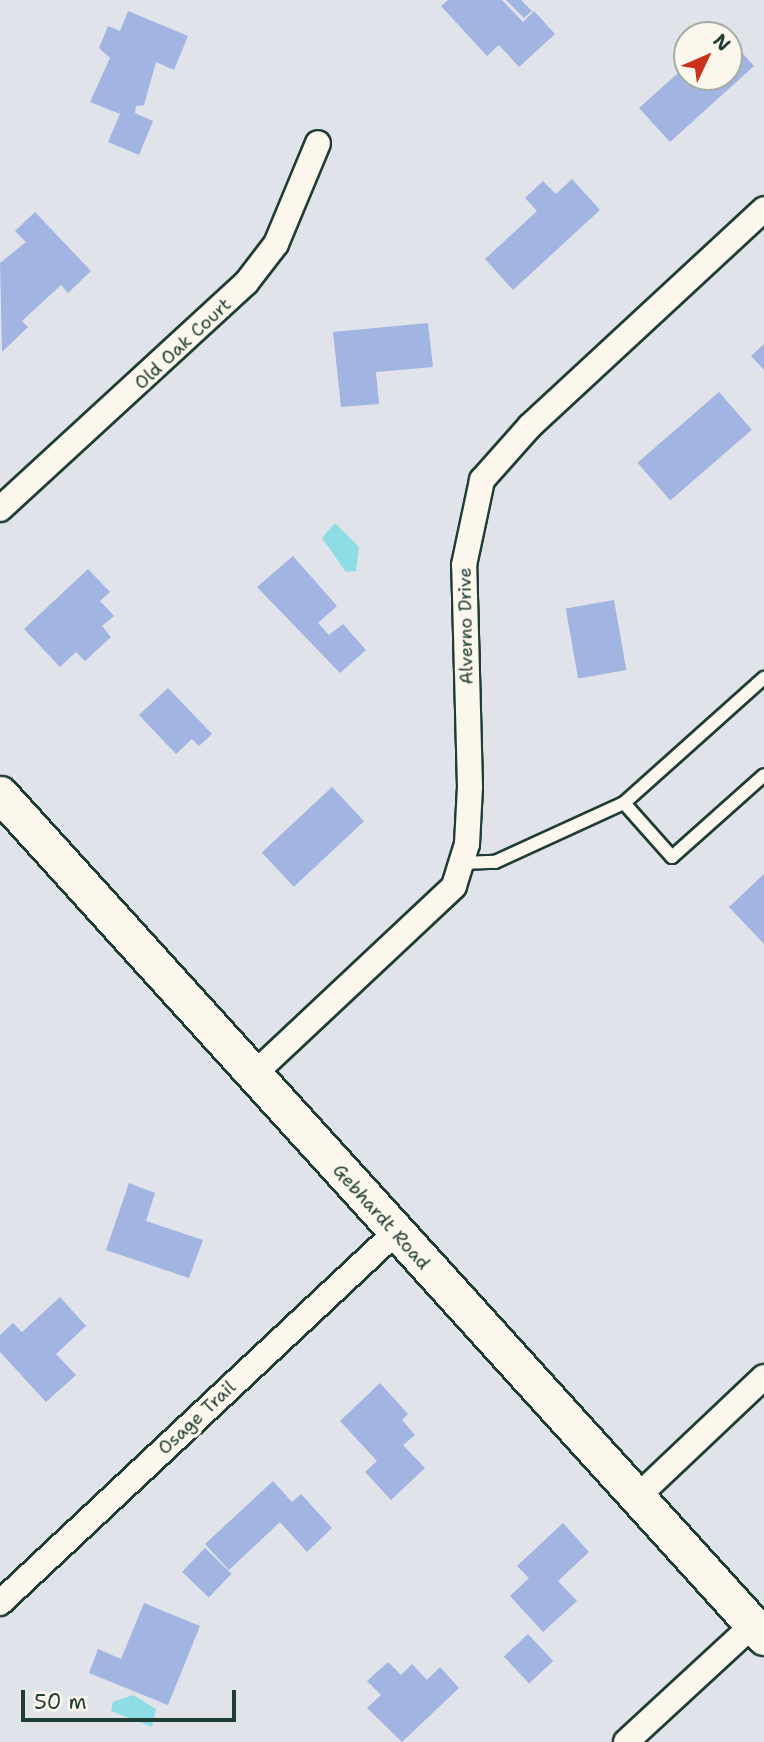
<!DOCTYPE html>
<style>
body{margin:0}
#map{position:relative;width:764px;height:1742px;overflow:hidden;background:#e0e3e9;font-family:"Shantell Sans",sans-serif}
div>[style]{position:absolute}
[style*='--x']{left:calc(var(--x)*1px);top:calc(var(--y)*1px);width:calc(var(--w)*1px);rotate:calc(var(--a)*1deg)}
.water>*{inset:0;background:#8cdde4}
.building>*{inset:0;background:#a1b4e2;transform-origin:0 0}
.roads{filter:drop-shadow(2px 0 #1f3d34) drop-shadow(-2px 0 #1f3d34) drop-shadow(0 2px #1f3d34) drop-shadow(0 -2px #1f3d34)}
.lane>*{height:12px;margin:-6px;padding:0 6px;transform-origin:6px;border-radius:6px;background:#fbf7ec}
.street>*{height:24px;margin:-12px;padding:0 12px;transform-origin:12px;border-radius:12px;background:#fbf7ec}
.secondary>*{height:35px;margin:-17.5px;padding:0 17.5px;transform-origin:17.5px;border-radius:17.5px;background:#fbf7ec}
span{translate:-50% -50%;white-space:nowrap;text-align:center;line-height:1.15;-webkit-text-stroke:7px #fbf7ec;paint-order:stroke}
.street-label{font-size:18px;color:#1f3d34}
.north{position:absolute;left:673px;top:21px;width:70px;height:70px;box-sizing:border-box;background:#fbf7ec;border:2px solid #a3ada2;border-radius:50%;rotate:46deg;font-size:19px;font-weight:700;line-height:28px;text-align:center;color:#1f3d34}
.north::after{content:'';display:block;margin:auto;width:24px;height:32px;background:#c8321e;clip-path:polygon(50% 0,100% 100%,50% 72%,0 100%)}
.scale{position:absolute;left:21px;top:1690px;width:215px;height:32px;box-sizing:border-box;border:4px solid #1f3d34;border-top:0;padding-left:9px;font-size:21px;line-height:24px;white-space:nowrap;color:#1f3d34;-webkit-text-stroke:5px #fbf7ec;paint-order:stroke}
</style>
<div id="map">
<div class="water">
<i style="clip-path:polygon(335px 523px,359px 547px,356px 571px,346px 572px,322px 538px)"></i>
<i style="clip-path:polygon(133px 1695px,156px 1709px,152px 1727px,111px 1711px,113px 1702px)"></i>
</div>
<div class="building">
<i style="clip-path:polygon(448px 0,502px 0,523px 22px,534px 11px,555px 34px,519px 67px,499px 45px,487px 56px,441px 6px)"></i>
<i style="clip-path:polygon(506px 0,521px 0,532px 11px,524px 18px)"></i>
<i style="clip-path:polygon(128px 11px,188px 36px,174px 70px,156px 62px,144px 105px,136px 106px,135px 113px,153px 121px,139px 155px,108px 142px,120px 114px,90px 102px,110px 58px,99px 48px,108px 26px,120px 31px)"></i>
<i style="clip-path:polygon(729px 38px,754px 66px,670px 142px,639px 108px,687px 65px,687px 77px,729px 77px)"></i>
<i style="clip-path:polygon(572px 179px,600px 210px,513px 290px,485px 259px,537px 211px,525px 198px,543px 181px,556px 194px)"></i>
<i style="clip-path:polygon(35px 212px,91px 271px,68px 293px,61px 285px,22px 321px,28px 327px,2px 352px,0 263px,26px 242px,15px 231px)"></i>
<i style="clip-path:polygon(428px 323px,433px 367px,376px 372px,379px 404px,341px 407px,333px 332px)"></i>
<i style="clip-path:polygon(764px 344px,764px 370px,751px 356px)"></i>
<i style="left:719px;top:392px;width:50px;height:108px;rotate:49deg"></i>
<i style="clip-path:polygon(293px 556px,337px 606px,318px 623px,329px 635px,343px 624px,366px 650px,340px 673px,257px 587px)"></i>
<i style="clip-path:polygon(88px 569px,110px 592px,100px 601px,114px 616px,102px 626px,111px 637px,85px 661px,76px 652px,60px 667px,24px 629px)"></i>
<i style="left:614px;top:600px;width:71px;height:49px;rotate:80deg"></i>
<i style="clip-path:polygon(168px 688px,212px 734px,199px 746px,192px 739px,176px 754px,139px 715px)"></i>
<i style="left:332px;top:787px;width:47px;height:96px;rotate:47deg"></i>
<i style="clip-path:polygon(764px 874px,764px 944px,729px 907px)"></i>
<i style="clip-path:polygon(129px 1183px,155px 1193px,146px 1221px,203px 1240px,189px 1278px,106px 1250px)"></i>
<i style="clip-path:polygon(60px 1297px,86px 1326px,56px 1354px,76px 1375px,46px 1402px,0 1352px,0 1335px,13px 1323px,22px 1332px)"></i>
<i style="clip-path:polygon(380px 1383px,408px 1414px,402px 1420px,415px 1435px,403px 1445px,425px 1468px,391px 1500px,365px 1472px,377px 1461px,340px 1421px)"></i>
<i style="clip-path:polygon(273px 1481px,292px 1502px,301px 1494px,332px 1528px,307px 1552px,280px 1522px,229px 1570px,205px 1544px)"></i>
<i style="clip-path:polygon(563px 1523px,589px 1552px,558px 1581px,577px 1601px,543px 1632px,510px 1596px,529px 1578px,517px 1566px)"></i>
<i style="left:205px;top:1548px;width:37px;height:33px;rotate:44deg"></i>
<i style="clip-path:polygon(144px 1603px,200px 1626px,168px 1705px,89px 1673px,98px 1649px,121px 1659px)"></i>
<i style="left:528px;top:1634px;width:37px;height:33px;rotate:47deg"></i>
<i style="clip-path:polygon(388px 1662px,401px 1675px,412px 1664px,427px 1680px,440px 1667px,459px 1688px,402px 1742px,367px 1708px,381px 1695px,367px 1681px)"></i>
</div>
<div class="roads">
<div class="lane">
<i style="--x:624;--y:803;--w:188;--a:-41.8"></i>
<i style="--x:461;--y:863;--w:34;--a:-2"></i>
<i style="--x:495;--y:862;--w:142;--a:-24.6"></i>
<i style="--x:624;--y:803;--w:72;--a:48.4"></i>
<i style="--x:672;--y:857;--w:123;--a:-41.7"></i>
</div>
<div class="street">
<i style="--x:0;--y:509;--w:334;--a:-42.6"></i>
<i style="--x:246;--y:283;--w:49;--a:-52.4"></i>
<i style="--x:276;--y:244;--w:109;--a:-67.4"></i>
<i style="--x:252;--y:1076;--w:277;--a:-43.2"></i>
<i style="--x:454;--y:886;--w:44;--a:-72.8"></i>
<i style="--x:467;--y:844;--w:57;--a:-87"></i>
<i style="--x:470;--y:787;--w:222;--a:-91.5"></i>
<i style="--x:464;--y:565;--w:87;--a:-78"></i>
<i style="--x:482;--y:480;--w:72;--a:-48.4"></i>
<i style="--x:530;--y:426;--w:319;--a:-42.8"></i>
<i style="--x:636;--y:1498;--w:176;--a:-43.4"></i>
<i style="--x:0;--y:1603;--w:541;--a:-43.13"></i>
<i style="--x:626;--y:1742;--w:173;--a:-42.7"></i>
</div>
<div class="secondary">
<i style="--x:0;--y:794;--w:1138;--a:47.81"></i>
</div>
</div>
<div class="street-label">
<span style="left:183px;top:344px;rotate:-43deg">Old Oak Court</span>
<span style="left:466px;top:626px;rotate:-91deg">Alverno Drive</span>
<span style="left:381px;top:1217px;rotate:48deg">Gebhardt Road</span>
<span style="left:197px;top:1418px;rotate:-43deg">Osage Trail</span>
</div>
<div class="north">N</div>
<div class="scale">50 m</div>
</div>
